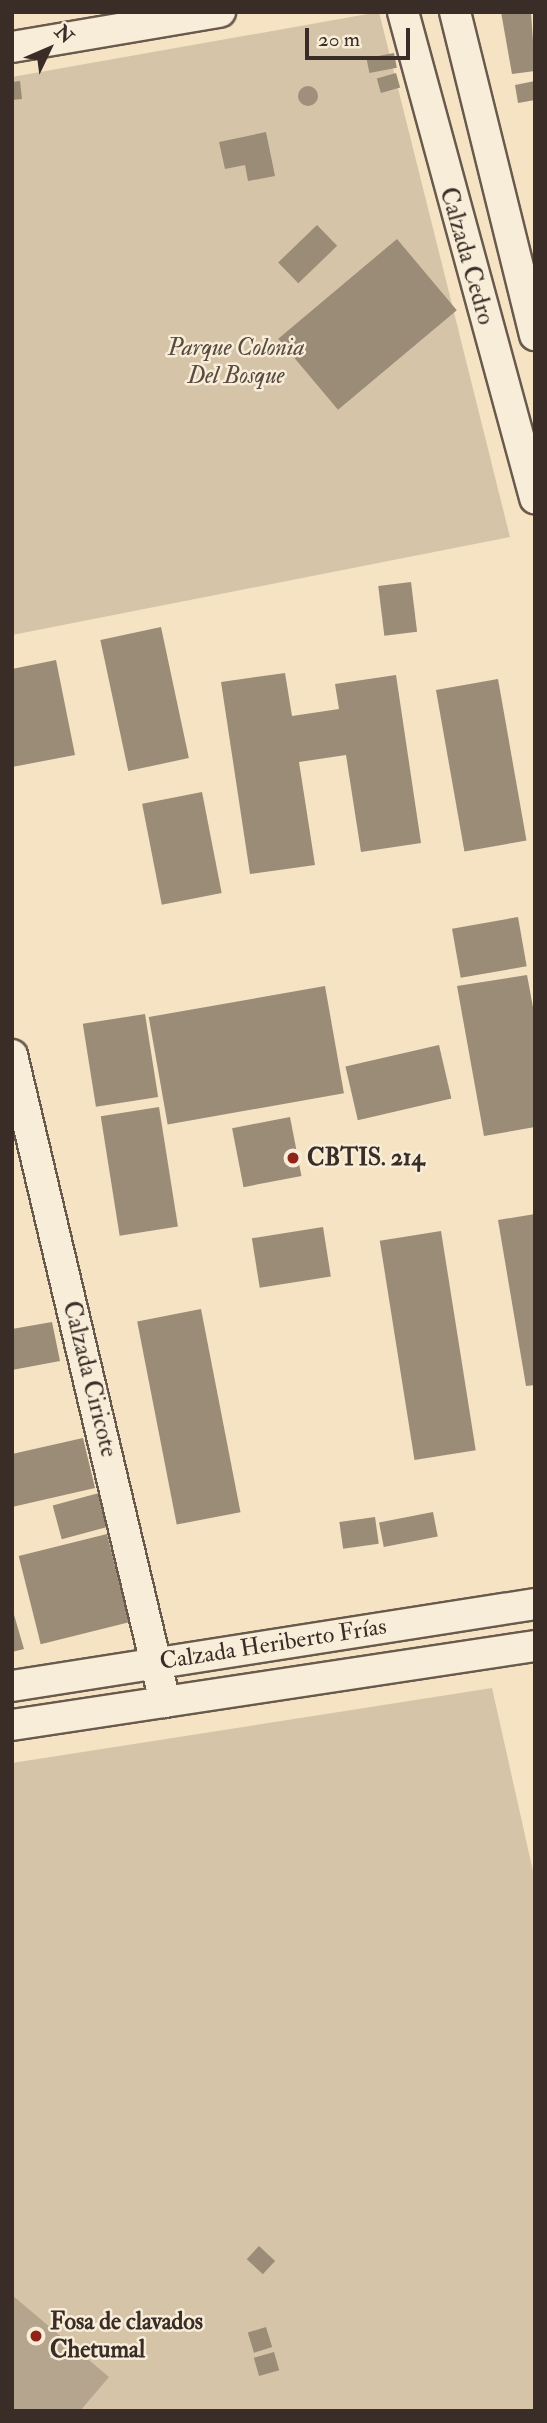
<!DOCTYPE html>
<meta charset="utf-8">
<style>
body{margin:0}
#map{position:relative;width:547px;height:2423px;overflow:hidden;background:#f5e3c3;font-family:"IM FELL Double Pica",serif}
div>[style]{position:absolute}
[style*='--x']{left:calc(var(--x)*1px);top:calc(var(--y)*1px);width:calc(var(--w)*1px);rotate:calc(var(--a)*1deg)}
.green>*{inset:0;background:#d5c4a8}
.water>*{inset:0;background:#b5a58e}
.building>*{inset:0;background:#9b8c78;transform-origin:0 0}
.roads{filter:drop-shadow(2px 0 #695a4e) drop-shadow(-2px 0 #695a4e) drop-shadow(0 2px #695a4e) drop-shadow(0 -2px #695a4e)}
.street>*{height:30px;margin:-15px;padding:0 15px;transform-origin:15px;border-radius:15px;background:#f8edd8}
.trees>*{width:20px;height:20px;margin:-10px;border-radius:50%;background:#9f8f7c}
.dots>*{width:19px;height:19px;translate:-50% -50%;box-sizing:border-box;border:4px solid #f8edd8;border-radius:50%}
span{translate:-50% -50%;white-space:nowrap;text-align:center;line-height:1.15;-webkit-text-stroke:5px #f8edd8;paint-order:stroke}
.street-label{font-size:24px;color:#3a2d27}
.park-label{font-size:24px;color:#594b41;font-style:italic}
.poi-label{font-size:24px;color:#3a2d27;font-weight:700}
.left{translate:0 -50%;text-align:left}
.frame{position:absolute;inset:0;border:14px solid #3a2d27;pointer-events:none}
.north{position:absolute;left:14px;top:14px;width:70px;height:70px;-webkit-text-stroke:5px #f8edd8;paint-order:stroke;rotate:46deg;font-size:19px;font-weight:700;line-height:28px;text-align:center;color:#3a2d27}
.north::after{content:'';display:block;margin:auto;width:24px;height:32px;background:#3a2d27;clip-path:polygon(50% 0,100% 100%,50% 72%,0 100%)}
.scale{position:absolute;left:305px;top:28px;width:105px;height:32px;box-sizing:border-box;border:4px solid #3a2d27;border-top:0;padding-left:9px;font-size:21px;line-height:24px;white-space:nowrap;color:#3a2d27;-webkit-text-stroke:5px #f8edd8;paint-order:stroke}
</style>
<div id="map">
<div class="green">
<i style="clip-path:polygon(379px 12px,510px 537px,12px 635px,12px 77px)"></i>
<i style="clip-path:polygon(492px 1688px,535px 1880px,535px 2411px,12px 2411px,12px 1763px)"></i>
</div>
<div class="water">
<i style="clip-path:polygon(12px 2295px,109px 2377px,80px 2411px,12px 2411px)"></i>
</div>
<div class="building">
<i style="clip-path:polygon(501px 12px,531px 12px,535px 71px,512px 74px)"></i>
<i style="left:394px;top:53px;width:15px;height:28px;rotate:79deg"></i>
<i style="left:396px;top:73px;width:15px;height:20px;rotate:74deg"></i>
<i style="clip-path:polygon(20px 81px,22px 99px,12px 100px,12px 82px)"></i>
<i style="clip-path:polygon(535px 81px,535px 100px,518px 103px,515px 85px)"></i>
<i style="clip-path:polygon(266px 132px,275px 176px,248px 181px,245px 165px,225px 169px,219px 142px)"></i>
<i style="left:317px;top:225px;width:29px;height:54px;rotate:46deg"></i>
<i style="left:397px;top:239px;width:93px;height:155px;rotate:50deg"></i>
<i style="left:411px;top:582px;width:50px;height:33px;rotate:83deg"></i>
<i style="left:161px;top:627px;width:134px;height:62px;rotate:78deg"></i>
<i style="clip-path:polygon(56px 660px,75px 755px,12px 767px,12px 669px)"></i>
<i style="clip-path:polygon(285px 673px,292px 716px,339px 709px,335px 684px,396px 675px,421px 843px,361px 852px,346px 755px,299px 762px,315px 865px,250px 874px,221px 682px)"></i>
<i style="left:498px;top:679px;width:164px;height:63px;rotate:80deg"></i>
<i style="left:202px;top:792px;width:103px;height:61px;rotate:79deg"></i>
<i style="left:518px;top:917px;width:50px;height:67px;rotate:80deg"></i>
<i style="clip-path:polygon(527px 975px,535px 1018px,535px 1127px,484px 1136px,457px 986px)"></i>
<i style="left:325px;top:986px;width:109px;height:179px;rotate:80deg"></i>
<i style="left:145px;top:1014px;width:84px;height:63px;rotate:81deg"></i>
<i style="left:439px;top:1045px;width:55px;height:96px;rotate:77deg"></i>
<i style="left:159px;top:1107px;width:121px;height:59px;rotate:81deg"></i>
<i style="left:290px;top:1117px;width:60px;height:59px;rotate:79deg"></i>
<i style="clip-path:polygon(535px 1214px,535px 1385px,526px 1386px,498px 1220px)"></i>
<i style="left:323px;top:1227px;width:50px;height:72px;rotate:81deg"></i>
<i style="left:441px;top:1231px;width:222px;height:62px;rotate:81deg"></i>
<i style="left:201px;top:1309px;width:207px;height:65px;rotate:79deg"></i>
<i style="clip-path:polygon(52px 1322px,60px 1361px,12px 1370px,12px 1329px)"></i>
<i style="clip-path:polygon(83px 1438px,95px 1488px,12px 1507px,12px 1454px)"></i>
<i style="left:99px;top:1493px;width:35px;height:48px;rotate:75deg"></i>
<i style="left:433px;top:1512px;width:25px;height:55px;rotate:79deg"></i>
<i style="left:375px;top:1517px;width:27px;height:36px;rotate:82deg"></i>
<i style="left:107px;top:1534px;width:91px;height:91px;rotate:76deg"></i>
<i style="clip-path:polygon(12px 1608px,24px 1649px,12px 1652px)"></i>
<i style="left:259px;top:2246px;width:22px;height:18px;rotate:43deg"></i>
<i style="left:266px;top:2327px;width:21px;height:19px;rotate:73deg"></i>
<i style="left:274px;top:2352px;width:19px;height:21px;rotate:74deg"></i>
</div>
<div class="roads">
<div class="street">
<i style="--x:403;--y:12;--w:504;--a:74.8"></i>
<i style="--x:455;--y:12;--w:333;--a:76.1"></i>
<i style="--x:12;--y:47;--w:211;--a:-9.6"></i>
<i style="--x:12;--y:1055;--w:665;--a:76.7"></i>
<i style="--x:12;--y:1686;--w:529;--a:-8.91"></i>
<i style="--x:12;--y:1725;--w:529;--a:-8.59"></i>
</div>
</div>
<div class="trees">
<i style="left:308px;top:96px"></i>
</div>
<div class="dots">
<i style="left:293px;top:1158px;background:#8f2418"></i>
<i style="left:36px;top:2336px;background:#8f2418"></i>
</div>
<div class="street-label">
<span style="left:467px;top:256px;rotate:74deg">Calzada Cedro</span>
<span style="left:90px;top:1379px;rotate:76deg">Calzada Ciricote</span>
<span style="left:273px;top:1644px;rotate:-9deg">Calzada Heriberto Frías</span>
</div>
<div class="park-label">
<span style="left:236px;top:362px">Parque Colonia<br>Del Bosque</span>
</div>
<div class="poi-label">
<span class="left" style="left:307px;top:1158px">CBTIS. 214</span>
<span class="left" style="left:50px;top:2336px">Fosa de clavados<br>Chetumal</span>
</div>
<div class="frame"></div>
<div class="north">N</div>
<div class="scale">20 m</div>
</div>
